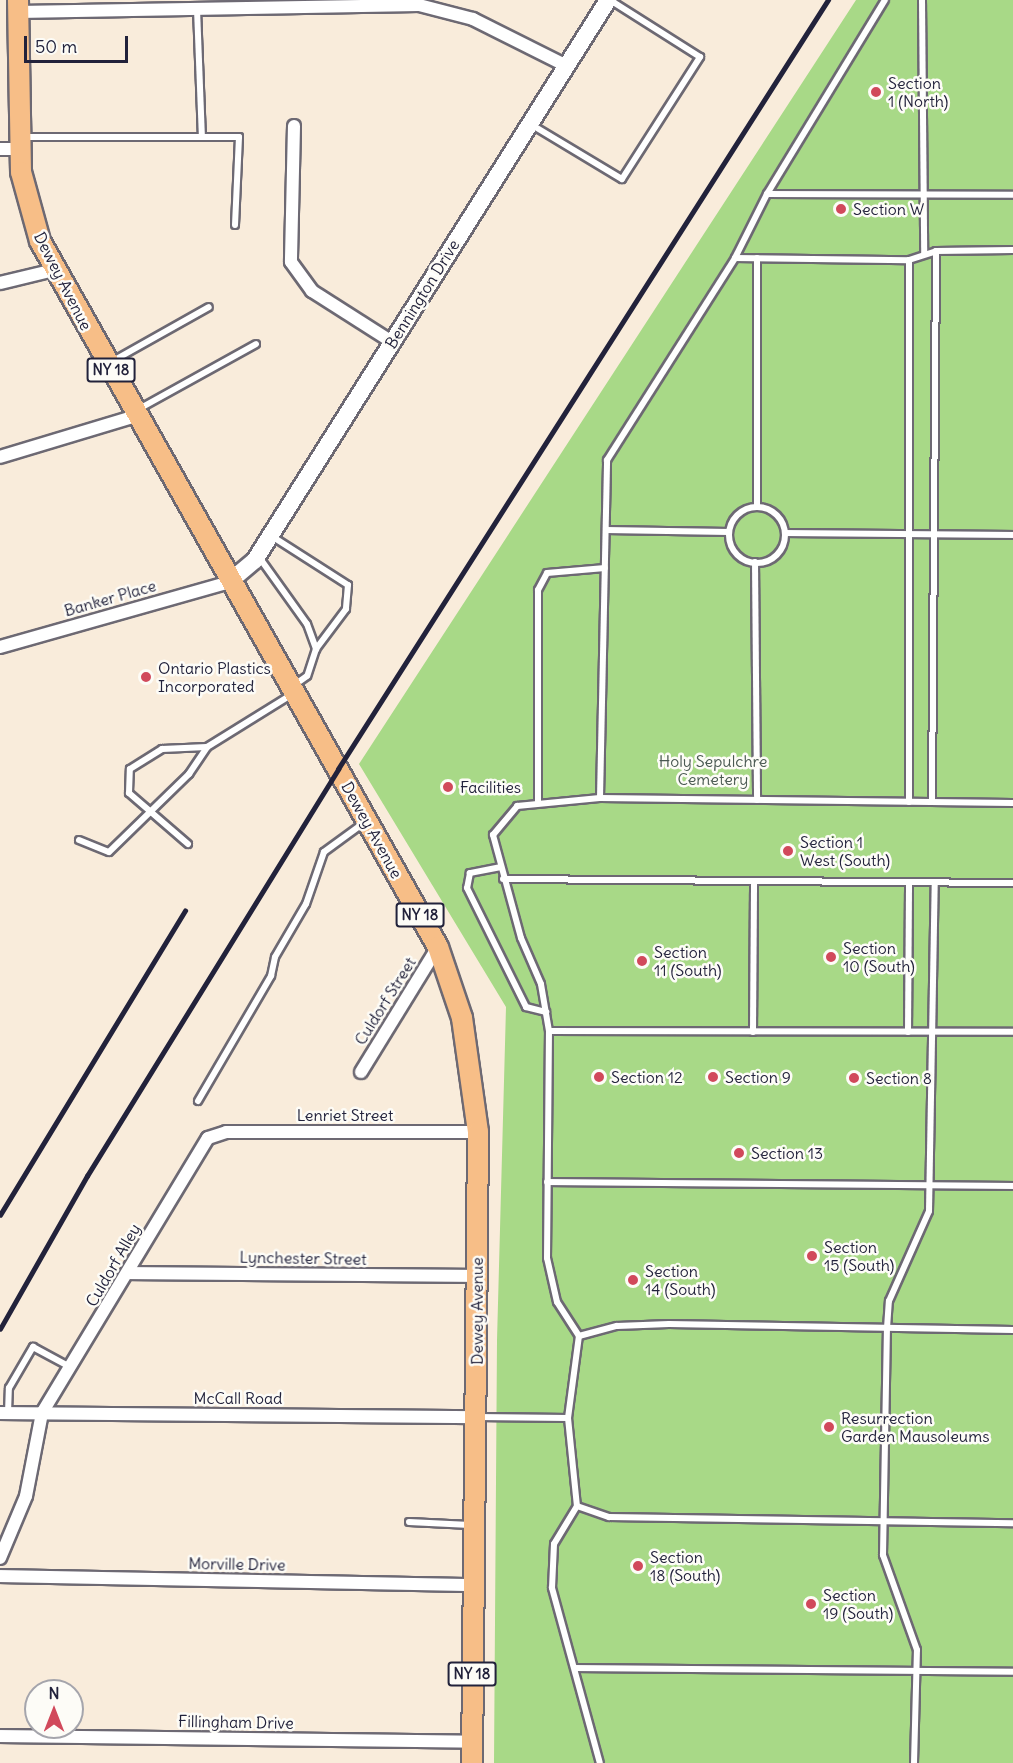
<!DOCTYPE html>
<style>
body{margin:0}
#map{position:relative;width:1013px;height:1763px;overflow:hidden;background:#f9ecdb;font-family:Delius,sans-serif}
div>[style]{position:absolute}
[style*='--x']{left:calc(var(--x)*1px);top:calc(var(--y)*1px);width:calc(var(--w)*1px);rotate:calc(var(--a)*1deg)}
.green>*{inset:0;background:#a8d987}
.roads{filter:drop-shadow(2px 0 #6d6973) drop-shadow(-2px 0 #6d6973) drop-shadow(0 2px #6d6973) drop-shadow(0 -2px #6d6973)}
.service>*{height:6px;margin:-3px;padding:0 3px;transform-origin:3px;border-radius:3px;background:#fff}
.service>.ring{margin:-3px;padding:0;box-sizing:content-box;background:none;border:6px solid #fff;border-radius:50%}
.minor>*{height:12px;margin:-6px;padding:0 6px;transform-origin:6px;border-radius:6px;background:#fff}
.tertiary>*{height:16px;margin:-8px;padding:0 8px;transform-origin:8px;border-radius:8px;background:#fff}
.primary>*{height:20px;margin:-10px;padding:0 10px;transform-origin:10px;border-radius:10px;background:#f7be87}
.rail>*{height:4.5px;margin:-2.25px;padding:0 2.25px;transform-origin:2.25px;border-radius:2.25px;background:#22223b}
.dots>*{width:16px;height:16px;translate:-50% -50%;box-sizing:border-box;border:3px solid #fdfcf7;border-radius:50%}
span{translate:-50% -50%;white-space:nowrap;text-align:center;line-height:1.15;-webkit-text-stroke:5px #fdfcf7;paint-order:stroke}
.shield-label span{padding:2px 4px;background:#fdfcf7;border:2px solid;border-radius:4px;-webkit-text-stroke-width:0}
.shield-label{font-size:15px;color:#22223b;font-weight:700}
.poi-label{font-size:16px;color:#22223b}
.left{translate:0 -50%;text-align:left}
.street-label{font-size:16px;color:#22223b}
.park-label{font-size:16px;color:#4a5952}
.north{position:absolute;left:24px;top:1679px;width:60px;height:60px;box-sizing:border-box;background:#fdfcf7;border:2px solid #a5a5ac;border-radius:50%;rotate:0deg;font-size:16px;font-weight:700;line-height:24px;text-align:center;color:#22223b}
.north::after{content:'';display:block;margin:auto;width:21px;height:27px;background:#d1495b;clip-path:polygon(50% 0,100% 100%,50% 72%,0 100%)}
.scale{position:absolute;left:24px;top:36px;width:104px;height:27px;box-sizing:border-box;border:3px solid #22223b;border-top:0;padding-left:8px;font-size:18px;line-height:21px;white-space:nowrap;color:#22223b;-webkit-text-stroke:4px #fdfcf7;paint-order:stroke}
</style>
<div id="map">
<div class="green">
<i style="clip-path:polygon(856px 0,1013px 0,1013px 1763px,494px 1763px,497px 1340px,506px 1007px,359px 764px)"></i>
</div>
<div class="roads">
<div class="service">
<i style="--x:922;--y:0;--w:253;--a:89.5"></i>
<i style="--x:197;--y:9;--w:128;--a:87.8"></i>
<i style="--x:532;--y:125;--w:105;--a:31"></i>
<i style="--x:622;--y:179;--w:145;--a:-57.4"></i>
<i style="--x:700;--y:57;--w:107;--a:-147.7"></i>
<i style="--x:23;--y:137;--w:216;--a:0"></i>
<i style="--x:239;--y:137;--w:88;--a:92.6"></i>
<i style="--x:767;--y:194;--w:246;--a:0.2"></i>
<i style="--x:735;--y:258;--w:174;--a:0.7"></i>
<i style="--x:909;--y:260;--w:28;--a:-18"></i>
<i style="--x:936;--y:251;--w:77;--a:-0.7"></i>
<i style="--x:909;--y:260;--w:542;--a:90"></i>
<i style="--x:111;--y:362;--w:112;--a:-29.3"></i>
<i style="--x:137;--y:410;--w:136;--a:-29"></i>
<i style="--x:757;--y:506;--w:248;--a:-90"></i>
<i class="ring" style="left:729px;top:507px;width:50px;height:50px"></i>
<i style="--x:606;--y:530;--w:123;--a:0.9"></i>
<i style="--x:786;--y:533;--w:227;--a:0.5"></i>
<i style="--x:273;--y:537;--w:89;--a:32.6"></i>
<i style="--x:348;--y:585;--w:24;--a:95"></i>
<i style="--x:346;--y:609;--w:50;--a:126.9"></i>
<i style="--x:259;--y:557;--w:82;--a:54.4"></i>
<i style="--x:307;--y:624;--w:27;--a:70"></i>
<i style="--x:316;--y:649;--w:28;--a:108"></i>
<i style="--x:307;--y:676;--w:16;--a:145"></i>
<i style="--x:755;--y:562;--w:238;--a:89.5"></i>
<i style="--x:600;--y:798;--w:338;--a:-88.8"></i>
<i style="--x:607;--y:460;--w:239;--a:-57.6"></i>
<i style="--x:735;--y:258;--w:72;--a:-63.4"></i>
<i style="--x:767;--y:194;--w:227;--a:-58.7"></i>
<i style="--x:538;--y:801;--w:211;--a:-90"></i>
<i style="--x:538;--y:590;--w:19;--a:-62"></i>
<i style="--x:547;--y:573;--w:58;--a:-4.9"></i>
<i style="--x:932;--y:802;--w:551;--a:-89.58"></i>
<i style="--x:79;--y:840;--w:32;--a:22"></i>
<i style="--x:109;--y:852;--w:112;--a:-44.3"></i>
<i style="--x:189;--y:774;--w:32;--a:-56"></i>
<i style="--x:188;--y:844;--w:78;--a:-139.2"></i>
<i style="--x:129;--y:793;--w:24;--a:-88"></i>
<i style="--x:130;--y:769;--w:38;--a:-32"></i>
<i style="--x:162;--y:749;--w:45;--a:-2.5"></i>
<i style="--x:207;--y:747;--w:99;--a:-31.8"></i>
<i style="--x:501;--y:867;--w:32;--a:169"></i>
<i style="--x:470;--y:873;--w:15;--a:101"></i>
<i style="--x:467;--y:888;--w:133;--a:63.6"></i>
<i style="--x:526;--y:1007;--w:21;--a:14"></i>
<i style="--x:503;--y:879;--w:510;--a:0.45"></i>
<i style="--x:549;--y:1031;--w:464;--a:0.1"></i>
<i style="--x:753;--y:1032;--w:151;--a:-89.6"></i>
<i style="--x:908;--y:1032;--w:150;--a:-89.6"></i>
<i style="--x:198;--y:1101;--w:145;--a:-59.7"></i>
<i style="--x:271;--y:976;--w:19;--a:-78"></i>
<i style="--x:275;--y:957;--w:61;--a:-59.7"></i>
<i style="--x:306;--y:904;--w:55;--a:-70.9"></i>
<i style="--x:324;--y:852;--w:51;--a:-36.2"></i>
<i style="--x:547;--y:1182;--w:466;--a:0.5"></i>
<i style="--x:579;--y:1336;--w:39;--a:-15"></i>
<i style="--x:617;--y:1326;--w:52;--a:-2.2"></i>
<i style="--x:669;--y:1324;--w:344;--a:1"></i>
<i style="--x:8;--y:1413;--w:25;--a:-88"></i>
<i style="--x:9;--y:1388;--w:48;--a:-59.7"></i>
<i style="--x:33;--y:1347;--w:44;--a:28.3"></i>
<i style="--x:477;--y:1417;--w:91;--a:0.6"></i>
<i style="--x:568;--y:1418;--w:83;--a:-82.4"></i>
<i style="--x:579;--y:1336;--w:40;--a:-122.9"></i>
<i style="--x:557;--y:1302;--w:45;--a:-102.8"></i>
<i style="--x:547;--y:1258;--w:227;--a:-89.5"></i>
<i style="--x:549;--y:1031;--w:48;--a:-99.7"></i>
<i style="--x:541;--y:984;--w:50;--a:-113.5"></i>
<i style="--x:521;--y:938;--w:107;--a:-105.2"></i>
<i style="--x:493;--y:835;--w:38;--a:-50"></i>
<i style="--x:517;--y:806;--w:83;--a:-5.5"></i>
<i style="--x:600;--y:798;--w:413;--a:0.7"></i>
<i style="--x:568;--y:1418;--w:88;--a:84.2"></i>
<i style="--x:577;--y:1506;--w:34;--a:19"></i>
<i style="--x:609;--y:1517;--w:404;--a:0.9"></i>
<i style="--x:577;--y:1506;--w:44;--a:121.2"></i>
<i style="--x:554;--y:1544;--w:44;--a:92.6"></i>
<i style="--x:552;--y:1588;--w:181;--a:74.7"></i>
<i style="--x:409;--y:1522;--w:61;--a:2.8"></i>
<i style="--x:576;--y:1668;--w:437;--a:0.5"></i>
<i style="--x:914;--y:1763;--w:113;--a:-88.5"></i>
<i style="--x:917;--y:1650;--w:101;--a:-109.7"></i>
<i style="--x:883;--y:1555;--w:227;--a:-89"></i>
<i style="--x:887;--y:1328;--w:27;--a:-86"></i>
<i style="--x:889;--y:1301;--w:98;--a:-66"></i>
<i style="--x:929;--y:1211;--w:328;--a:-89"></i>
</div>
<div class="minor">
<i style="--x:18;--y:12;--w:401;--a:-1"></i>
<i style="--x:419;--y:5;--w:56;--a:14.5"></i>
<i style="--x:473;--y:19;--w:103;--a:26.6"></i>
<i style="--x:294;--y:126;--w:136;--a:91.3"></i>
<i style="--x:291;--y:262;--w:36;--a:54"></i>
<i style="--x:312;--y:291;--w:95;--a:32.5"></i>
<i style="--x:0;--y:149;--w:19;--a:0"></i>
<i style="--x:0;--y:283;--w:56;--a:-13.5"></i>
<i style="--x:0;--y:457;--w:142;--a:-16.8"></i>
<i style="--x:0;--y:647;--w:238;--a:-15.8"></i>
<i style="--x:361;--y:1072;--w:147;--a:-58.4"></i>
<i style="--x:128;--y:1273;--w:349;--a:0.5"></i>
<i style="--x:0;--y:1413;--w:476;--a:0.5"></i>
<i style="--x:0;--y:1558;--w:67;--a:-67.2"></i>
<i style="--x:26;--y:1496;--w:85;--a:-79.1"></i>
<i style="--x:42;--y:1413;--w:321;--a:-58.9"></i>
<i style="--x:208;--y:1138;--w:19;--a:-18"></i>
<i style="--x:226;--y:1132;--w:252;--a:0"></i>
<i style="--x:0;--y:1576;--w:473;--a:1.1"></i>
<i style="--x:0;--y:1736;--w:472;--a:0.7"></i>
</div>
<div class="tertiary">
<i style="--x:229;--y:582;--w:34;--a:-40"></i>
<i style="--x:255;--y:560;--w:662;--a:-57.77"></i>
</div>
<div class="primary">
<i style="--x:18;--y:0;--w:172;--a:89"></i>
<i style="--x:21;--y:172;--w:72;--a:74.6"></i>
<i style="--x:40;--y:241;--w:810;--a:60.59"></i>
<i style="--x:438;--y:947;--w:75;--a:71.3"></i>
<i style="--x:462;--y:1018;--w:115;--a:82"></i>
<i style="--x:478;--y:1132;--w:631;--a:90.54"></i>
</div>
</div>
<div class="rail">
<i style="--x:0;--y:1215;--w:356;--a:-58.7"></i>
<i style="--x:0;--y:1329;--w:176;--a:-60.4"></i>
<i style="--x:87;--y:1176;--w:478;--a:-58.3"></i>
<i style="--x:338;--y:769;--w:912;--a:-57.5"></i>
</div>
<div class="dots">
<i style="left:876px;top:92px;background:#d1495b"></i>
<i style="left:841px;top:209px;background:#d1495b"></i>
<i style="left:146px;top:677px;background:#d1495b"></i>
<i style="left:448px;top:787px;background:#d1495b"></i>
<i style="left:788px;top:851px;background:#d1495b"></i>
<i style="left:831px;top:957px;background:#d1495b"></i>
<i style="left:642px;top:961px;background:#d1495b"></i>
<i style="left:599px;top:1077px;background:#d1495b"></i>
<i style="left:713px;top:1077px;background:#d1495b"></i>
<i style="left:854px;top:1078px;background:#d1495b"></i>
<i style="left:739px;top:1153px;background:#d1495b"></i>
<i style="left:812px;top:1256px;background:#d1495b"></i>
<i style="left:633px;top:1280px;background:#d1495b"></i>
<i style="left:829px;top:1427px;background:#d1495b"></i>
<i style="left:638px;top:1566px;background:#d1495b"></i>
<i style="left:811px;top:1604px;background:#d1495b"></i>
</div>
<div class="shield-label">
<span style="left:111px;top:370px">NY 18</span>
<span style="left:420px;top:915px">NY 18</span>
<span style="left:472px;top:1674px">NY 18</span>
</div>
<div class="poi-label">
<span class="left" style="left:888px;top:92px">Section<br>1 (North)</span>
<span class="left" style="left:853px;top:209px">Section W</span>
<span class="left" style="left:158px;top:677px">Ontario Plastics<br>Incorporated</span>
<span class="left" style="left:460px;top:787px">Facilities</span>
<span class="left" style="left:800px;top:851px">Section 1<br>West (South)</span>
<span class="left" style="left:843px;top:957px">Section<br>10 (South)</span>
<span class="left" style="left:654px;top:961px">Section<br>11 (South)</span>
<span class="left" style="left:611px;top:1077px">Section 12</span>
<span class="left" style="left:725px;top:1077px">Section 9</span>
<span class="left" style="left:866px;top:1078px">Section 8</span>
<span class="left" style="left:751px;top:1153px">Section 13</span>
<span class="left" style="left:824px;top:1256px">Section<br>15 (South)</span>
<span class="left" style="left:645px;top:1280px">Section<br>14 (South)</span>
<span class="left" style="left:841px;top:1427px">Resurrection<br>Garden Mausoleums</span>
<span class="left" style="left:650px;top:1566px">Section<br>18 (South)</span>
<span class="left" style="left:823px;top:1604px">Section<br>19 (South)</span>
</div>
<div class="street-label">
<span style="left:63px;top:281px;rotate:63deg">Dewey Avenue</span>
<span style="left:422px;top:294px;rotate:-58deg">Bennington Drive</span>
<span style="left:110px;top:598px;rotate:-16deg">Banker Place</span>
<span style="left:372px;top:830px;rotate:61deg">Dewey Avenue</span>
<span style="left:385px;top:1001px;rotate:-58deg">Culdorf Street</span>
<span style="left:345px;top:1115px">Lenriet Street</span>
<span style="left:303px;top:1258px;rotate:1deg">Lynchester Street</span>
<span style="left:113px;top:1265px;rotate:-60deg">Culdorf Alley</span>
<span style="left:477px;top:1311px;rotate:-90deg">Dewey Avenue</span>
<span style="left:238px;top:1398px">McCall Road</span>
<span style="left:237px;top:1564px;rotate:1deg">Morville Drive</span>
<span style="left:236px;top:1722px;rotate:1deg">Fillingham Drive</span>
</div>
<div class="park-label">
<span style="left:713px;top:770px">Holy Sepulchre<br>Cemetery</span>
</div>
<div class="north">N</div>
<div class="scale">50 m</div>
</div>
